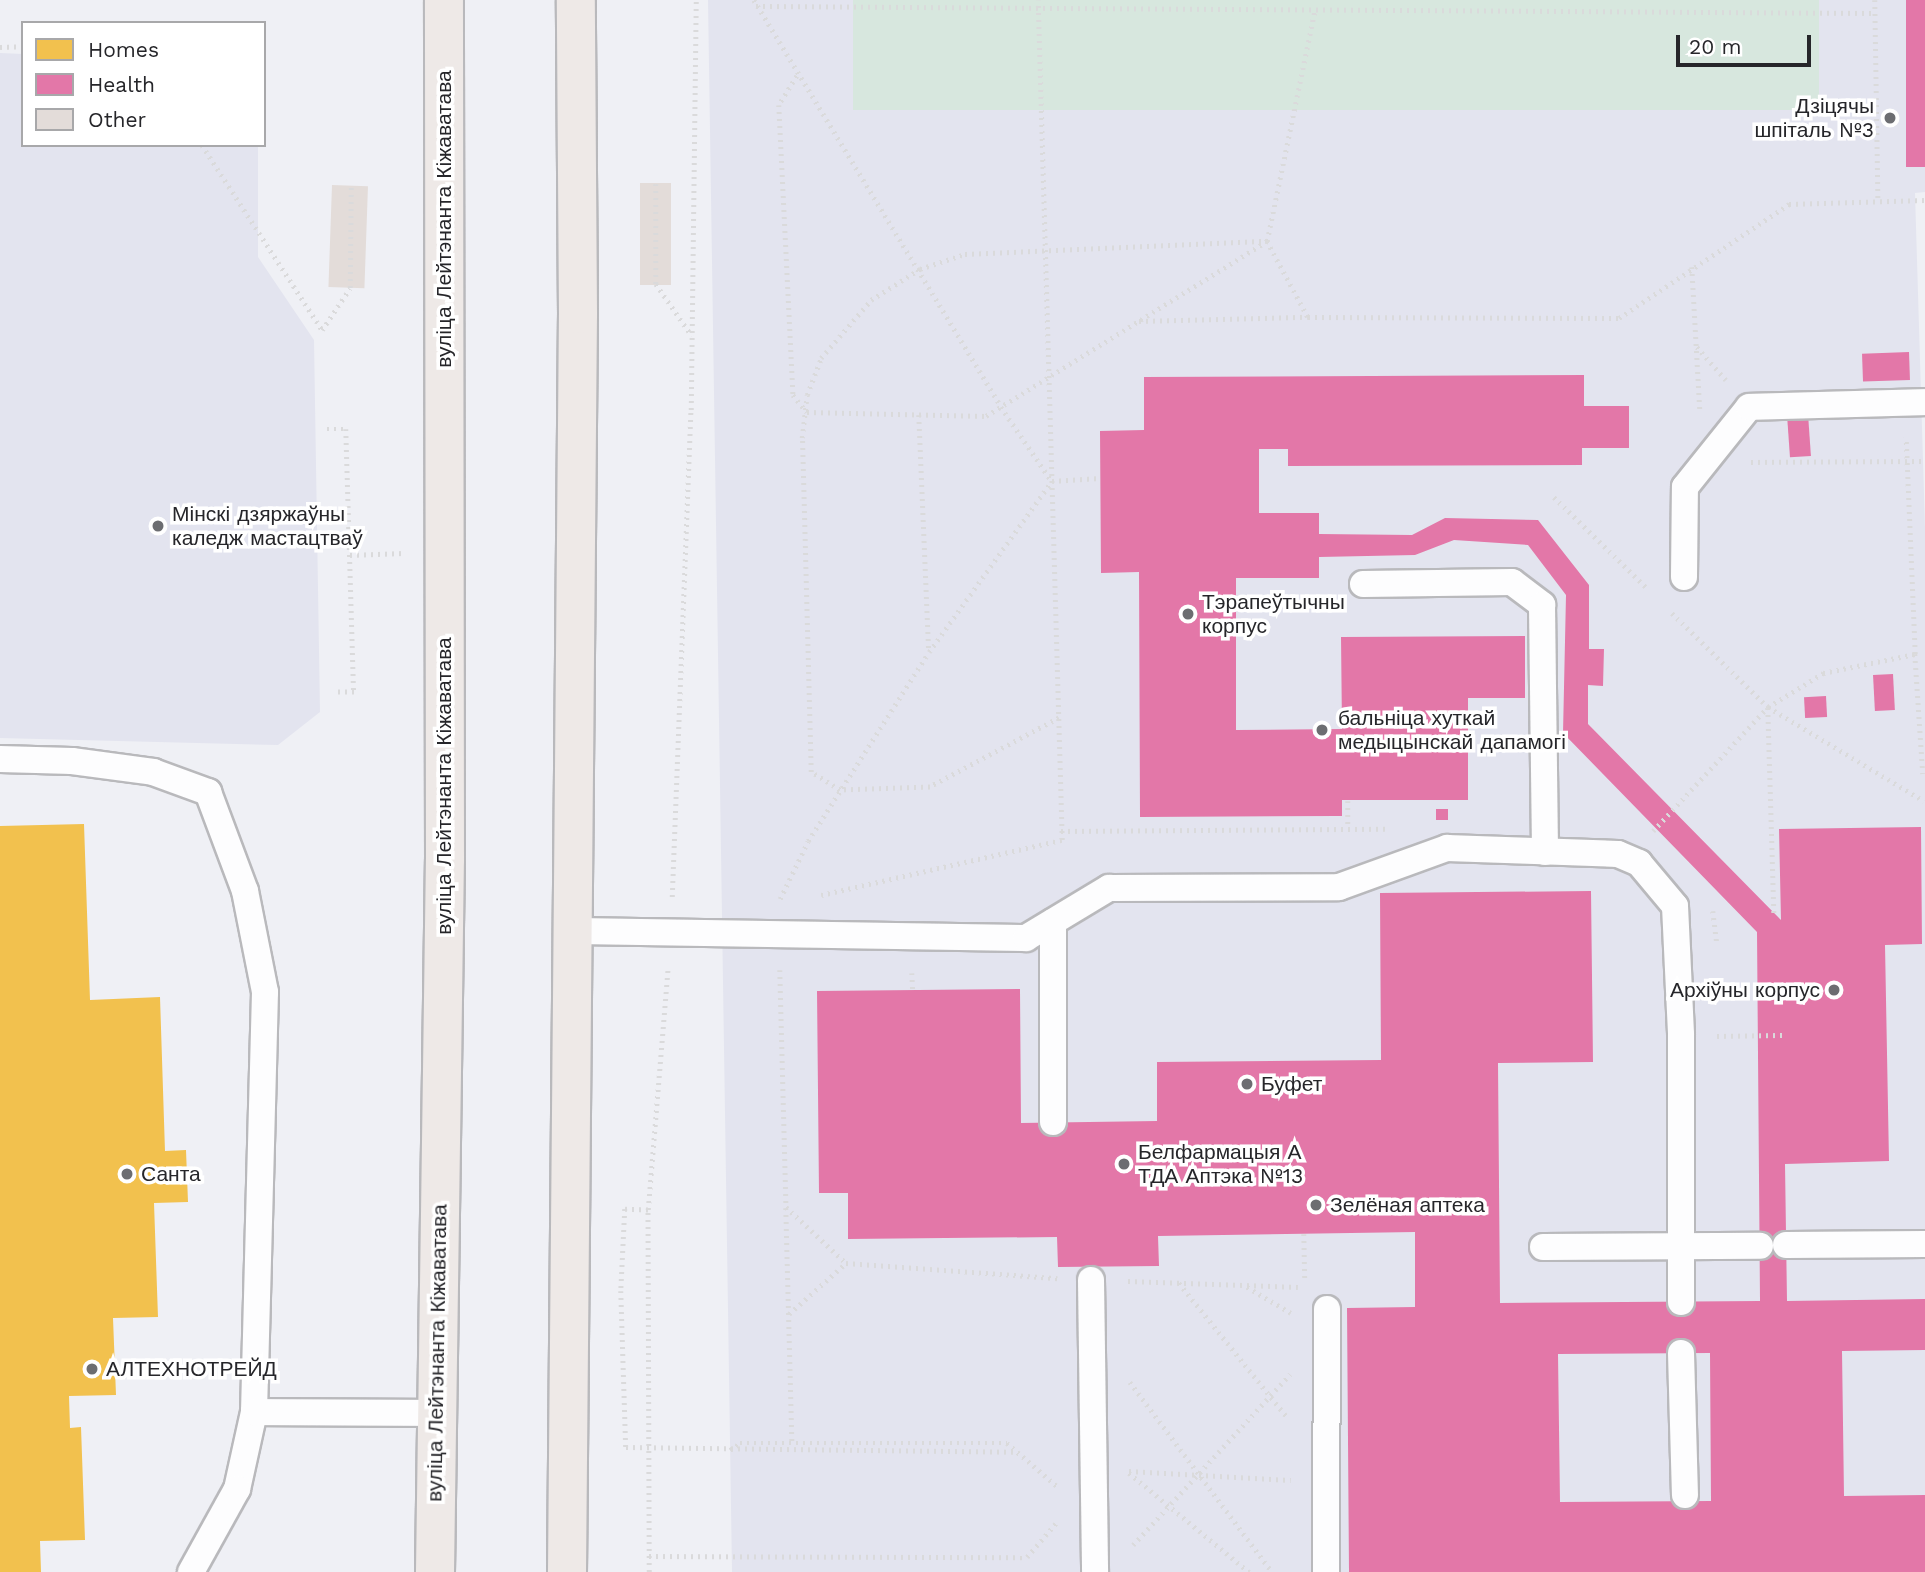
<!DOCTYPE html>
<meta charset="utf-8">
<style>
body{margin:0}
#map{position:relative;width:1925px;height:1572px;overflow:hidden;background:#eff0f5;font-family:"Work Sans",sans-serif}
div>[style]{position:absolute}
[style*='--x']{left:calc(var(--x)*1px);top:calc(var(--y)*1px);width:calc(var(--w)*1px);rotate:calc(var(--a)*1deg)}
.built>*{inset:0;background:#e3e4ef}
.green>*{inset:0;background:#d7e7de;transform-origin:0 0}
.homes>*{inset:0;background:#f2c14e}
.health>*{inset:0;background:#e377a8;transform-origin:0 0}
.building>*{inset:0;background:#e3dcd9;transform-origin:0 0}
.path>*{height:4.5px;margin-top:-2.25px;transform-origin:0;background:repeating-linear-gradient(90deg,#dadadb 0 2px,transparent 0 7px)}
.roads{filter:drop-shadow(2px 0 #b9b9bc) drop-shadow(-2px 0 #b9b9bc) drop-shadow(0 2px #b9b9bc) drop-shadow(0 -2px #b9b9bc)}
.lane>*{height:26px;margin:-13px;padding:0 13px;transform-origin:13px;border-radius:13px;background:#fdfdfe}
.primary>*{height:38px;margin:-19px;padding:0 19px;transform-origin:19px;border-radius:19px;background:#eee9e7}
.dots>*{width:19px;height:19px;translate:-50% -50%;box-sizing:border-box;border:4px solid #fff;border-radius:50%}
span{translate:-50% -50%;white-space:nowrap;text-align:center;line-height:1.15;-webkit-text-stroke:7px #fff;paint-order:stroke}
.poi-label{font-size:21px;color:#26262a}
.right{translate:-100% -50%;text-align:right}
.left{translate:0 -50%;text-align:left}
.street-label{font-size:21px;color:#26262a}
.legend{position:absolute;left:21px;top:21px;width:245px;height:126px;box-sizing:border-box;background:#fff;border:2px solid #a8a8aa;margin:0;padding:9px 12px;list-style:none;font-size:21px;color:#26262a}
.legend li{display:flex;align-items:center;gap:14px;height:35px}
.legend b{width:35px;border:2px solid #a8a8aa}
.scale{position:absolute;left:1676px;top:35px;width:135px;height:32px;box-sizing:border-box;border:4px solid #26262a;border-top:0;padding-left:9px;font-size:21px;line-height:24px;white-space:nowrap;color:#26262a;-webkit-text-stroke:5px #fff;paint-order:stroke}
</style>
<div id="map">
<div class="built">
<i style="clip-path:polygon(708px 0,1925px 0,1925px 192px,1915px 193px,1925px 527px,1925px 1572px,732px 1572px)"></i>
<i style="clip-path:polygon(0 53px,23px 54px,23px 145px,258px 145px,258px 257px,314px 340px,320px 712px,278px 745px,0 738px)"></i>
</div>
<div class="green">
<i style="left:853px;top:0;width:966px;height:110px"></i>
</div>
<div class="homes">
<i style="clip-path:polygon(84px 824px,90px 1000px,160px 997px,165px 1151px,186px 1150px,188px 1202px,154px 1203px,158px 1317px,113px 1318px,116px 1395px,69px 1396px,70px 1428px,81px 1427px,85px 1540px,40px 1541px,41px 1572px,0 1572px,0 826px)"></i>
</div>
<div class="health">
<i style="left:1906px;top:0;width:19px;height:167px"></i>
<i style="left:1909px;top:352px;width:28px;height:47px;rotate:88deg"></i>
<i style="clip-path:polygon(evenodd,1584px 375px,1584px 406px,1629px 406px,1629px 448px,1582px 448px,1582px 465px,1288px 466px,1288px 449px,1259px 449px,1259px 513px,1319px 513px,1319px 534px,1412px 535px,1445px 518px,1538px 520px,1589px 585px,1589px 649px,1604px 649px,1603px 686px,1588px 685px,1588px 724px,1781px 920px,1779px 829px,1921px 827px,1922px 944px,1885px 945px,1889px 1161px,1785px 1164px,1787px 1301px,1925px 1299px,1925px 1350px,1842px 1351px,1844px 1496px,1925px 1495px,1925px 1572px,1349px 1572px,1347px 1308px,1415px 1307px,1415px 1232px,1158px 1236px,1159px 1266px,1058px 1267px,1057px 1237px,848px 1239px,848px 1193px,819px 1193px,817px 991px,1020px 989px,1021px 1123px,1157px 1121px,1157px 1062px,1381px 1060px,1380px 893px,1591px 891px,1593px 1062px,1498px 1063px,1500px 1303px,1760px 1301px,1757px 932px,1563px 733px,1566px 595px,1528px 545px,1454px 540px,1415px 555px,1319px 557px,1319px 578px,1236px 578px,1236px 730px,1342px 729px,1341px 637px,1525px 636px,1525px 698px,1468px 698px,1468px 800px,1342px 800px,1342px 816px,1336px 816px,1140px 817px,1139px 572px,1101px 573px,1100px 431px,1144px 430px,1144px 377px,1584px 375px,1710px 1353px,1711px 1501px,1560px 1502px,1558px 1354px,1710px 1353px)"></i>
<i style="left:1808px;top:414px;width:42px;height:21px;rotate:86deg"></i>
<i style="left:1893px;top:674px;width:36px;height:20px;rotate:87deg"></i>
<i style="left:1826px;top:696px;width:21px;height:22px;rotate:87deg"></i>
<i style="left:1436px;top:809px;width:12px;height:11px"></i>
</div>
<div class="building">
<i style="left:640px;top:183px;width:31px;height:102px"></i>
<i style="left:332px;top:185px;width:36px;height:102px;rotate:2deg"></i>
</div>
<div class="path">
<i style="--x:754;--y:0;--w:476;--a:58.7"></i>
<i style="--x:1001;--y:407;--w:88;--a:55.6"></i>
<i style="--x:1875;--y:0;--w:202;--a:89.1"></i>
<i style="--x:756;--y:6;--w:1120;--a:0.36"></i>
<i style="--x:0;--y:47;--w:23;--a:-2"></i>
<i style="--x:264;--y:47;--w:2;--a:0"></i>
<i style="--x:797;--y:76;--w:34;--a:122"></i>
<i style="--x:779;--y:105;--w:290;--a:87.2"></i>
<i style="--x:793;--y:395;--w:22;--a:51"></i>
<i style="--x:807;--y:412;--w:179;--a:1.3"></i>
<i style="--x:986;--y:416;--w:331;--a:-31.9"></i>
<i style="--x:1267;--y:241;--w:237;--a:-78.3"></i>
<i style="--x:202;--y:145;--w:221;--a:57"></i>
<i style="--x:322;--y:330;--w:50;--a:-56.3"></i>
<i style="--x:350;--y:288;--w:102;--a:-89.4"></i>
<i style="--x:656;--y:184;--w:100;--a:90"></i>
<i style="--x:656;--y:284;--w:63;--a:55.3"></i>
<i style="--x:1692;--y:267;--w:142;--a:86.8"></i>
<i style="--x:1139;--y:321;--w:169;--a:-1.4"></i>
<i style="--x:1308;--y:317;--w:311;--a:0.2"></i>
<i style="--x:1619;--y:318;--w:205;--a:-33.8"></i>
<i style="--x:1789;--y:204;--w:136;--a:-1.7"></i>
<i style="--x:1697;--y:347;--w:44;--a:48.7"></i>
<i style="--x:919;--y:415;--w:236;--a:87.6"></i>
<i style="--x:327;--y:429;--w:19;--a:0"></i>
<i style="--x:346;--y:429;--w:263;--a:88.3"></i>
<i style="--x:354;--y:692;--w:19;--a:180"></i>
<i style="--x:1751;--y:462;--w:174;--a:-0.3"></i>
<i style="--x:1052;--y:481;--w:48;--a:-3.6"></i>
<i style="--x:1554;--y:497;--w:132;--a:44.4"></i>
<i style="--x:350;--y:555;--w:54;--a:-2.1"></i>
<i style="--x:1672;--y:613;--w:134;--a:44.4"></i>
<i style="--x:1768;--y:707;--w:182;--a:31.1"></i>
<i style="--x:1915;--y:654;--w:120;--a:86.2"></i>
<i style="--x:1768;--y:708;--w:205;--a:88.3"></i>
<i style="--x:1059;--y:718;--w:146;--a:151.9"></i>
<i style="--x:930;--y:787;--w:90;--a:178.1"></i>
<i style="--x:840;--y:790;--w:34;--a:-148"></i>
<i style="--x:811;--y:772;--w:334;--a:-91.5"></i>
<i style="--x:802;--y:438;--w:43;--a:-83.4"></i>
<i style="--x:807;--y:395;--w:40;--a:-69"></i>
<i style="--x:821;--y:358;--w:77;--a:-49.2"></i>
<i style="--x:871;--y:300;--w:58;--a:-32.3"></i>
<i style="--x:920;--y:269;--w:47;--a:-18.4"></i>
<i style="--x:965;--y:254;--w:302;--a:-2.5"></i>
<i style="--x:1267;--y:241;--w:86;--a:61.7"></i>
<i style="--x:1348;--y:801;--w:26;--a:90"></i>
<i style="--x:1061;--y:831;--w:325;--a:-0.4"></i>
<i style="--x:1653;--y:831;--w:169;--a:-47.2"></i>
<i style="--x:1768;--y:707;--w:65;--a:-31.7"></i>
<i style="--x:1823;--y:673;--w:94;--a:-11.7"></i>
<i style="--x:1915;--y:654;--w:217;--a:-92.4"></i>
<i style="--x:821;--y:895;--w:247;--a:-12.9"></i>
<i style="--x:1062;--y:840;--w:840;--a:-91.64"></i>
<i style="--x:672;--y:897;--w:487;--a:-87.8"></i>
<i style="--x:691;--y:410;--w:410;--a:-89.3"></i>
<i style="--x:780;--y:899;--w:64;--a:-64.2"></i>
<i style="--x:808;--y:841;--w:224;--a:-57.4"></i>
<i style="--x:929;--y:652;--w:209;--a:-54.3"></i>
<i style="--x:1713;--y:911;--w:32;--a:83"></i>
<i style="--x:780;--y:970;--w:237;--a:88.5"></i>
<i style="--x:786;--y:1207;--w:82;--a:43"></i>
<i style="--x:846;--y:1263;--w:212;--a:4.1"></i>
<i style="--x:912;--y:973;--w:17;--a:87"></i>
<i style="--x:1717;--y:1036;--w:66;--a:-0.9"></i>
<i style="--x:786;--y:1208;--w:236;--a:88.5"></i>
<i style="--x:648;--y:1210;--w:23;--a:-178"></i>
<i style="--x:625;--y:1209;--w:82;--a:92.8"></i>
<i style="--x:621;--y:1291;--w:156;--a:88.2"></i>
<i style="--x:626;--y:1447;--w:387;--a:0.7"></i>
<i style="--x:1304;--y:1234;--w:48;--a:88.8"></i>
<i style="--x:1128;--y:1281;--w:170;--a:2"></i>
<i style="--x:1179;--y:1283;--w:174;--a:51.1"></i>
<i style="--x:1247;--y:1287;--w:51;--a:30.6"></i>
<i style="--x:789;--y:1314;--w:76;--a:-41.8"></i>
<i style="--x:1130;--y:1382;--w:237;--a:53.2"></i>
<i style="--x:730;--y:1450;--w:12;--a:-35"></i>
<i style="--x:740;--y:1443;--w:267;--a:0"></i>
<i style="--x:1007;--y:1443;--w:67;--a:40.8"></i>
<i style="--x:1129;--y:1471;--w:162;--a:3.2"></i>
<i style="--x:1129;--y:1473;--w:156;--a:39.5"></i>
<i style="--x:1133;--y:1545;--w:232;--a:-47.4"></i>
<i style="--x:649;--y:1556;--w:378;--a:0.2"></i>
<i style="--x:1027;--y:1557;--w:45;--a:-49.5"></i>
<i style="--x:649;--y:1572;--w:362;--a:-90.2"></i>
<i style="--x:648;--y:1210;--w:243;--a:-85.3"></i>
</div>
<div class="roads">
<div class="lane">
<i style="--x:1684;--y:577;--w:90;--a:-89.4"></i>
<i style="--x:1685;--y:487;--w:102;--a:-51.3"></i>
<i style="--x:1749;--y:407;--w:176;--a:-1.6"></i>
<i style="--x:1363;--y:584;--w:149;--a:-0.8"></i>
<i style="--x:1512;--y:582;--w:38;--a:37"></i>
<i style="--x:1542;--y:605;--w:247;--a:89.3"></i>
<i style="--x:0;--y:759;--w:72;--a:1.6"></i>
<i style="--x:72;--y:761;--w:82;--a:7.7"></i>
<i style="--x:153;--y:772;--w:59;--a:20"></i>
<i style="--x:208;--y:792;--w:106;--a:69.5"></i>
<i style="--x:245;--y:891;--w:103;--a:78.8"></i>
<i style="--x:265;--y:992;--w:420;--a:91.5"></i>
<i style="--x:254;--y:1412;--w:79;--a:102.4"></i>
<i style="--x:237;--y:1489;--w:95;--a:119"></i>
<i style="--x:574;--y:931;--w:452;--a:0.9"></i>
<i style="--x:1026;--y:938;--w:97;--a:-31.1"></i>
<i style="--x:1109;--y:888;--w:230;--a:-0.2"></i>
<i style="--x:1339;--y:887;--w:115;--a:-19.9"></i>
<i style="--x:1447;--y:848;--w:171;--a:2"></i>
<i style="--x:1618;--y:854;--w:23;--a:23"></i>
<i style="--x:1639;--y:863;--w:56;--a:50.1"></i>
<i style="--x:1675;--y:906;--w:129;--a:87.3"></i>
<i style="--x:1681;--y:1035;--w:267;--a:90"></i>
<i style="--x:1053;--y:1122;--w:200;--a:-90"></i>
<i style="--x:1786;--y:1245;--w:139;--a:-0.4"></i>
<i style="--x:1543;--y:1247;--w:217;--a:-0.3"></i>
<i style="--x:1091;--y:1280;--w:292;--a:89.2"></i>
<i style="--x:1681;--y:1353;--w:142;--a:88.4"></i>
<i style="--x:254;--y:1412;--w:180;--a:0.3"></i>
<i style="--x:1326;--y:1572;--w:263;--a:-89.8"></i>
</div>
<div class="primary">
<i style="--x:435;--y:1572;--w:713;--a:-89.2"></i>
<i style="--x:445;--y:859;--w:859;--a:-90.07"></i>
<i style="--x:567;--y:1572;--w:1258;--a:-89.5"></i>
<i style="--x:578;--y:314;--w:314;--a:-90.4"></i>
</div>
</div>
<div class="dots">
<i style="left:1890px;top:118px;background:#6c6d71"></i>
<i style="left:158px;top:526px;background:#6c6d71"></i>
<i style="left:1188px;top:614px;background:#6c6d71"></i>
<i style="left:1322px;top:730px;background:#6c6d71"></i>
<i style="left:1834px;top:990px;background:#6c6d71"></i>
<i style="left:1247px;top:1084px;background:#6c6d71"></i>
<i style="left:1124px;top:1164px;background:#6c6d71"></i>
<i style="left:127px;top:1174px;background:#6c6d71"></i>
<i style="left:1316px;top:1205px;background:#6c6d71"></i>
<i style="left:92px;top:1369px;background:#6c6d71"></i>
</div>
<div class="poi-label">
<span class="right" style="left:1874px;top:118px">Дзіцячы<br>шпіталь №3</span>
<span class="left" style="left:172px;top:526px">Мінскі дзяржаўны<br>каледж мастацтваў</span>
<span class="left" style="left:1202px;top:614px">Тэрапеўтычны<br>корпус</span>
<span class="left" style="left:1338px;top:730px">бальніца хуткай<br>медыцынскай дапамогі</span>
<span class="right" style="left:1820px;top:990px">Архіўны корпус</span>
<span class="left" style="left:1261px;top:1084px">Буфет</span>
<span class="left" style="left:1138px;top:1164px">Белфармацыя А<br>ТДА Аптэка №13</span>
<span class="left" style="left:141px;top:1174px">Санта</span>
<span class="left" style="left:1330px;top:1205px">Зелёная аптека</span>
<span class="left" style="left:106px;top:1369px">АЛТЕХНОТРЕЙД</span>
</div>
<div class="street-label">
<span style="left:444px;top:219px;rotate:-90deg">вуліца Лейтэнанта Кіжаватава</span>
<span style="left:444px;top:786px;rotate:-90deg">вуліца Лейтэнанта Кіжаватава</span>
<span style="left:437px;top:1353px;rotate:-89deg">вуліца Лейтэнанта Кіжаватава</span>
</div>
<ul class="legend">
<li><b style="height:19px;background:#f2c14e"></b>Homes</li>
<li><b style="height:19px;background:#e377a8"></b>Health</li>
<li><b style="height:19px;background:#e3dcd9"></b>Other</li>
</ul>
<div class="scale">20 m</div>
</div>
